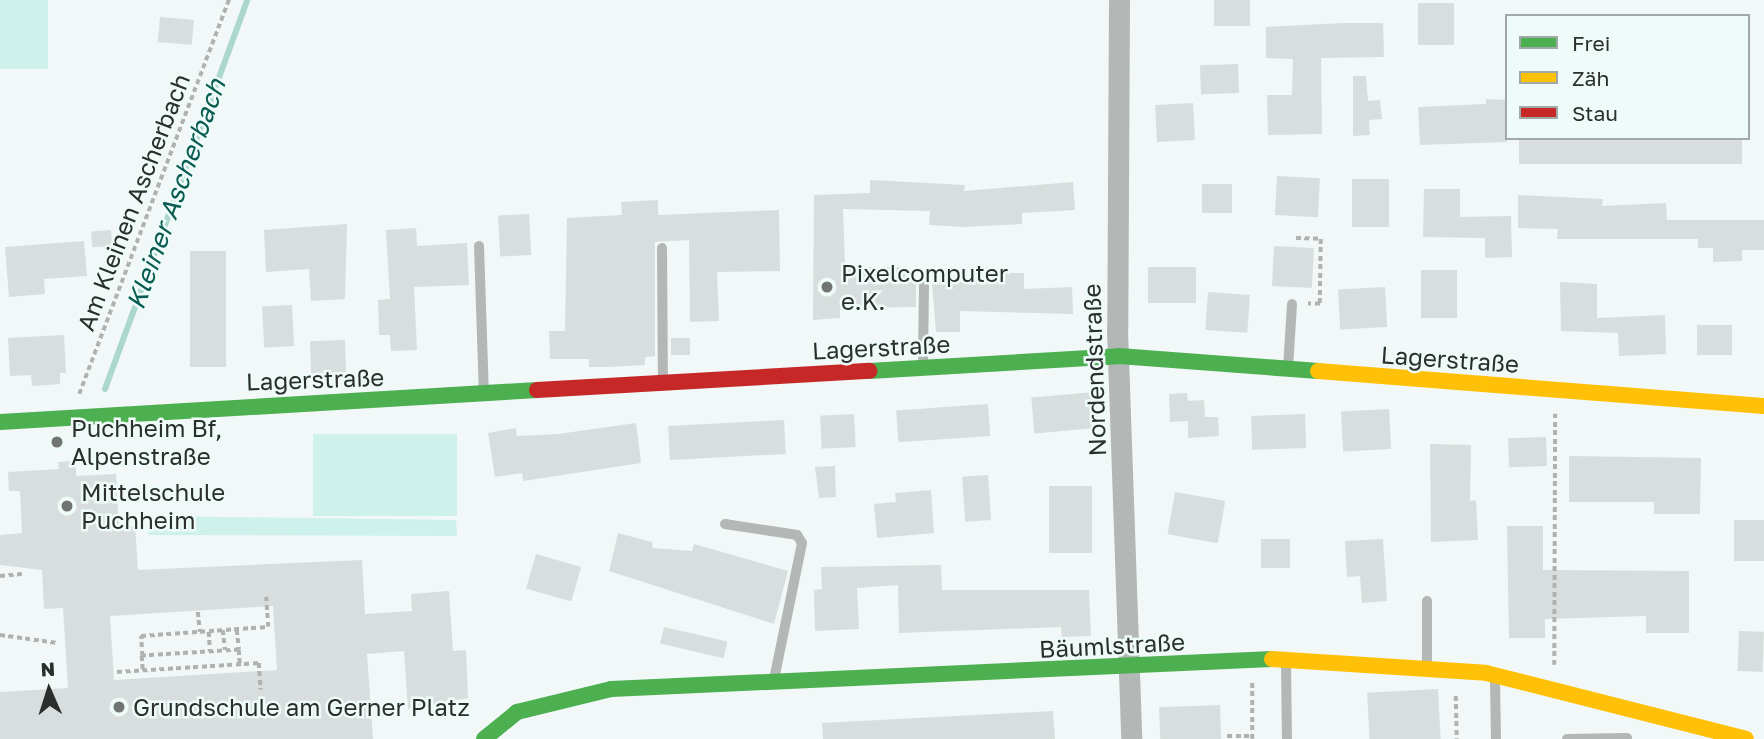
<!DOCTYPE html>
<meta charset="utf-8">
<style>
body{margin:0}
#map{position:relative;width:1764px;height:739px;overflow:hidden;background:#f1f8f7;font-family:"Golos Text",sans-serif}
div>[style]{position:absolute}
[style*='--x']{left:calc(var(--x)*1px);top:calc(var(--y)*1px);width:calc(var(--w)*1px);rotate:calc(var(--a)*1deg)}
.green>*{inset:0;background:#cff1eb;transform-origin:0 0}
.stream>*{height:6px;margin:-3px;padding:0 3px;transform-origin:3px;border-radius:3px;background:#acd7ce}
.building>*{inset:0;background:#d8dedd;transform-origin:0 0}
.path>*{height:3.5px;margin-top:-1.75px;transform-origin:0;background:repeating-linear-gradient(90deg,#b0b2b2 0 5px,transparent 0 8.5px)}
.lane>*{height:10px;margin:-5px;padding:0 5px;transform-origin:5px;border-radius:5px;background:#b3b7b6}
.street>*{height:21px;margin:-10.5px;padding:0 10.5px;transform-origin:10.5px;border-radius:10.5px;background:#b3b7b6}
.fast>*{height:16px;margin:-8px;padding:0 8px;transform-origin:8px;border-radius:8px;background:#4caf50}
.slow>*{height:16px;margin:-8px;padding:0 8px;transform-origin:8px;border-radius:8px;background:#ffc107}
.jam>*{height:16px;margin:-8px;padding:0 8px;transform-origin:8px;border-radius:8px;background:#c62828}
.dots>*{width:19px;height:19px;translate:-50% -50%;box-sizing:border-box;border:4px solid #eefbf8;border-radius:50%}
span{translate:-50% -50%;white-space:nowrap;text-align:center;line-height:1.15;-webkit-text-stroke:5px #eefbf8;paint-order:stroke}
.street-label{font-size:24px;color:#2a2f2e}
.poi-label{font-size:24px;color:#2a2f2e}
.left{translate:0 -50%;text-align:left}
.water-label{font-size:26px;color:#075b50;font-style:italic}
.legend{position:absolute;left:1505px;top:14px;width:245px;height:126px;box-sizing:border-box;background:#eefbf8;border:2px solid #a0a9a7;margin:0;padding:9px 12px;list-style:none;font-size:21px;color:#2a2f2e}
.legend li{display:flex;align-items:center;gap:14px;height:35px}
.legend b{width:35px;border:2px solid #a0a9a7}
.north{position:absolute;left:14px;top:655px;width:70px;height:70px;-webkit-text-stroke:5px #eefbf8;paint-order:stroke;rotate:357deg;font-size:19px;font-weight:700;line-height:28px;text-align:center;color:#2a2f2e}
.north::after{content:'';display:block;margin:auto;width:24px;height:32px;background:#2a2f2e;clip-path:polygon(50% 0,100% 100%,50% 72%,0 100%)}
</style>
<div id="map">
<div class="green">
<i style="left:0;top:0;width:48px;height:69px"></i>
<i style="left:457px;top:434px;width:82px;height:144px;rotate:90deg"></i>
<i style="clip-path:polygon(150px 516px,456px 520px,457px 536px,148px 535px)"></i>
</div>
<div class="stream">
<i style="--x:105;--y:389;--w:414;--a:-69.9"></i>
</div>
<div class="building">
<i style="left:1214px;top:0;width:36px;height:26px"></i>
<i style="left:1418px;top:3px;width:36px;height:42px"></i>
<i style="left:160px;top:17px;width:34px;height:25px;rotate:5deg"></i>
<i style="clip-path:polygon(1344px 23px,1383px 23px,1384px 57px,1321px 58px,1322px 134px,1268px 135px,1267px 95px,1292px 95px,1293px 59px,1266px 58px,1266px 27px)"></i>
<i style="left:1238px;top:64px;width:29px;height:38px;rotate:88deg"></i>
<i style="clip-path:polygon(1353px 76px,1366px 76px,1368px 101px,1380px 100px,1382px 119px,1369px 120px,1370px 135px,1353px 136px)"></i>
<i style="clip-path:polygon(1486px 99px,1507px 100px,1507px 142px,1420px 145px,1418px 107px,1486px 104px)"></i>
<i style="left:1193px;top:103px;width:37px;height:38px;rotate:87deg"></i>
<i style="left:1519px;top:138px;width:223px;height:26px"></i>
<i style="left:1277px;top:176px;width:43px;height:39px;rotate:3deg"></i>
<i style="left:1352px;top:179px;width:37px;height:48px"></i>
<i style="clip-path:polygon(870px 180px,965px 185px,964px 191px,1073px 182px,1075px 210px,1022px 213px,1022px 224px,963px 227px,929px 225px,930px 211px,843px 209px,845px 267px,907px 267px,907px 282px,916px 282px,916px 307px,840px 308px,840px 318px,813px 320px,814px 195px,870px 193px)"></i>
<i style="left:1202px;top:184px;width:30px;height:29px"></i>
<i style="clip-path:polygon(1424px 189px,1460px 189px,1460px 217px,1511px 216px,1512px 257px,1485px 258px,1485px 238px,1423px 237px)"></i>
<i style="clip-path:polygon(1518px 195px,1603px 199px,1602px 206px,1666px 203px,1667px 220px,1764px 220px,1764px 250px,1742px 250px,1742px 261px,1713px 262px,1713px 248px,1698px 248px,1698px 239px,1557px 239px,1558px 229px,1518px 228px)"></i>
<i style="clip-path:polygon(658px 200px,658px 215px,779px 210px,780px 271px,717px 272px,719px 321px,690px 322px,689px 240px,655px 242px,655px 356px,645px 357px,645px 365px,608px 367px,589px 367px,589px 359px,550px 359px,549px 331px,565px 331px,567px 218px,622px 215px,621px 202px)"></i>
<i style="left:529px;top:214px;width:41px;height:31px;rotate:87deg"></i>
<i style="clip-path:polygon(347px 224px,345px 299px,311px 301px,309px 269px,266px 272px,264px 230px)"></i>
<i style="clip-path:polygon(416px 228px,417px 246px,467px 243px,469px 285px,414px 287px,417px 350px,391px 351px,390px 335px,379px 335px,378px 300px,390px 299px,386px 230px)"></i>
<i style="left:111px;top:230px;width:16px;height:20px;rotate:86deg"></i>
<i style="clip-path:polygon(84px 241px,87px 276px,44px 279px,45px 294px,9px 297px,5px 247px)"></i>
<i style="left:1274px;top:246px;width:40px;height:40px;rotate:3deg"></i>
<i style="left:226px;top:251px;width:116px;height:36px;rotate:90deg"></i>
<i style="left:1148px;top:267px;width:48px;height:36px"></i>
<i style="left:1421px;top:270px;width:36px;height:48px"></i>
<i style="clip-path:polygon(990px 273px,1024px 273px,1024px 289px,1072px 287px,1073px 314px,960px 311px,960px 332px,936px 332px,932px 282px,990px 281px)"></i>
<i style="clip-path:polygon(1560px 282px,1597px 284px,1597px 318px,1665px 315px,1666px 354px,1619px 356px,1618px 333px,1561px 331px)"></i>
<i style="left:1385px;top:287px;width:40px;height:47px;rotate:87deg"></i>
<i style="left:1208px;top:292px;width:42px;height:38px;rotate:4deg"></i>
<i style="left:292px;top:305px;width:41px;height:30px;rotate:87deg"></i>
<i style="left:1697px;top:325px;width:35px;height:30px"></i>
<i style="clip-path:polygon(64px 335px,66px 373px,60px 373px,60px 384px,32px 386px,31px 375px,10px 376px,8px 338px)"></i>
<i style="left:690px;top:338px;width:17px;height:19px;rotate:90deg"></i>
<i style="left:345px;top:340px;width:32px;height:35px;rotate:88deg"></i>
<i style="left:1095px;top:392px;width:36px;height:64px;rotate:85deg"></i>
<i style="clip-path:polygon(1187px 393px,1188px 401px,1204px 400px,1205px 417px,1218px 417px,1219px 436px,1188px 438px,1188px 421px,1170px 422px,1169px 394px)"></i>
<i style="left:988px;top:404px;width:32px;height:92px;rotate:86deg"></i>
<i style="left:1389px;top:409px;width:40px;height:48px;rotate:87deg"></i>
<i style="left:854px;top:414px;width:33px;height:34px;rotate:87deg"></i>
<i style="left:1305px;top:414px;width:34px;height:54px;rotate:88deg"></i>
<i style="left:784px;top:420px;width:34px;height:116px;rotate:87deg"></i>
<i style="clip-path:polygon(636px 423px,641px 463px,523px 481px,522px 473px,495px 477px,488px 433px,516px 428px,517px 436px,558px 434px)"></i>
<i style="left:1546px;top:437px;width:29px;height:38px;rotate:88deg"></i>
<i style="clip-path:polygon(1430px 444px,1471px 445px,1470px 501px,1476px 500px,1478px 540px,1431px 542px)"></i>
<i style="clip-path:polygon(1569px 456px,1701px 458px,1700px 514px,1654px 514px,1654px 502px,1569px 502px)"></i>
<i style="clip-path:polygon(evenodd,76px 461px,76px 476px,116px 474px,119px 527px,135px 526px,138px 570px,362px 560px,365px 614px,412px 611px,411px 594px,449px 591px,453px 651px,466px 650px,468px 698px,408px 709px,404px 651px,367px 654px,373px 739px,0 739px,0 692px,68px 688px,63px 608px,44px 609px,42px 570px,0 565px,0 535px,22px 533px,20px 491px,9px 491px,8px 472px,59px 469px,58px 462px,76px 461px,273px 606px,277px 670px,114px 680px,110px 616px,273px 606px)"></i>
<i style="clip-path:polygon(835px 466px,836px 497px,819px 498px,815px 467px)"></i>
<i style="left:988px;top:475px;width:45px;height:26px;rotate:86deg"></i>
<i style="left:1049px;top:486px;width:43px;height:67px"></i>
<i style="clip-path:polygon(931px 490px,934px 533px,877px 538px,874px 504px,896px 502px,895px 493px)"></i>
<i style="left:1175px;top:492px;width:51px;height:43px;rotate:10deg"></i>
<i style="left:1764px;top:520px;width:41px;height:30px;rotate:90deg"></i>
<i style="clip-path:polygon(1507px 526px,1543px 526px,1543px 570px,1689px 571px,1689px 633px,1646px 633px,1646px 616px,1545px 619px,1545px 638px,1509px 638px)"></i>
<i style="clip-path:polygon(618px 533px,652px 542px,653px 548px,692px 551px,694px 544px,788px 571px,774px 624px,609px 571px)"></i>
<i style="left:1261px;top:539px;width:29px;height:29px"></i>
<i style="clip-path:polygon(1383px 539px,1387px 601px,1362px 603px,1360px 576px,1347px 577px,1345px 541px)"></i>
<i style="left:536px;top:554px;width:47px;height:36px;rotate:16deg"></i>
<i style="clip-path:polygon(941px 565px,942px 590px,1089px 590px,1091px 636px,1062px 637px,1061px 627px,899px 633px,898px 585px,857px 588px,859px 629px,815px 631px,814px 590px,822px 589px,821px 567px)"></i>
<i style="left:664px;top:627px;width:65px;height:17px;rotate:13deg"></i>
<i style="left:1739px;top:631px;width:25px;height:40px;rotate:2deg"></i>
<i style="left:1438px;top:689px;width:50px;height:71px;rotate:87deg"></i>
<i style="left:1220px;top:705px;width:34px;height:61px;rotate:88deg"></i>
<i style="clip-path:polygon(1053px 711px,1055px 739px,823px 739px,822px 723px)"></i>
</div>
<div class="path">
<i style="--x:1296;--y:238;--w:25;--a:2"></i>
<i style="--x:1321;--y:239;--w:65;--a:90.9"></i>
<i style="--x:1320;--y:304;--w:12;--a:180"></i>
<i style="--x:79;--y:394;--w:422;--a:-69.2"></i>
<i style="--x:0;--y:576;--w:22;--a:-5"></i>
<i style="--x:198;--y:612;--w:20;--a:84"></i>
<i style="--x:223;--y:630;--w:20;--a:84"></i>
<i style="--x:237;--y:630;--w:20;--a:84"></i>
<i style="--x:239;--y:650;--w:97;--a:176.5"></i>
<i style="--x:142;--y:656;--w:20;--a:-93"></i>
<i style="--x:141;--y:636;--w:127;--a:-4.1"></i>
<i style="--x:268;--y:627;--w:30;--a:-94"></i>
<i style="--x:209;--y:632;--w:20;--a:87"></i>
<i style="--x:0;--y:635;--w:58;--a:8"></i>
<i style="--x:239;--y:650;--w:14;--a:86"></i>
<i style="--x:142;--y:656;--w:14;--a:86"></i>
<i style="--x:1554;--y:665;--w:251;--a:-89.8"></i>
<i style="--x:117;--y:672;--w:142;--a:-3.6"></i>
<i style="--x:259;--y:663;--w:27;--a:86"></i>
<i style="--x:1456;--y:696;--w:43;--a:88.7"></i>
<i style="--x:1227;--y:736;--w:25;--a:0"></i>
<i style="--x:1252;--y:739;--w:58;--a:-90"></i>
</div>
<div class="lane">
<i style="--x:479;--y:246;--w:147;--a:88.1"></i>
<i style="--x:662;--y:248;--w:133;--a:89.6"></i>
<i style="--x:923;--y:365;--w:85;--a:-89.3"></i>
<i style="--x:1288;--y:368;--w:64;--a:-86.4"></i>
<i style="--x:725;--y:524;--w:73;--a:8.7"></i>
<i style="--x:797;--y:535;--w:9;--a:58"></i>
<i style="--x:802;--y:543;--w:140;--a:101.6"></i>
<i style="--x:1427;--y:601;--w:66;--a:90"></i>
<i style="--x:1286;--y:661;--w:78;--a:89.3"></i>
<i style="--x:1495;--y:678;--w:61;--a:89.1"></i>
<i style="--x:1567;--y:739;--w:60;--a:-1"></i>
</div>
<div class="street">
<i style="--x:1119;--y:0;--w:329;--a:90.3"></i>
<i style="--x:1117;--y:329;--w:410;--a:88"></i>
</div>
<div class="fast">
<i style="--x:869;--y:371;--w:250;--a:-3.4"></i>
<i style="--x:1119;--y:356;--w:200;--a:4.3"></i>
<i style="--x:0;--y:422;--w:538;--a:-3.41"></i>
<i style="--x:484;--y:739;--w:43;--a:-39.3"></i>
<i style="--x:517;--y:712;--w:97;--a:-13.7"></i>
<i style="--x:611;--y:689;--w:662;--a:-2.6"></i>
</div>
<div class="slow">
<i style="--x:1318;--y:371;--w:447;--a:4.5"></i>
<i style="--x:1272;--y:659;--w:214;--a:3.7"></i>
<i style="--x:1486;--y:673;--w:268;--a:14.2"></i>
</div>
<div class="jam">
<i style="--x:537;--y:390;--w:333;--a:-3.3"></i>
</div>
<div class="dots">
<i style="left:827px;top:287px;background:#707574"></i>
<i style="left:57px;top:442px;background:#707574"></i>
<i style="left:67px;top:506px;background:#707574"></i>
<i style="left:119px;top:707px;background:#707574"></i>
</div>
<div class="street-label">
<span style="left:133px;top:202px;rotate:-69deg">Am Kleinen Ascherbach</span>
<span style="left:881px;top:347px;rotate:-3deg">Lagerstraße</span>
<span style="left:1450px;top:359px;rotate:4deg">Lagerstraße</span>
<span style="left:1094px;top:370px;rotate:-92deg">Nordendstraße</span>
<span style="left:315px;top:379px;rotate:-2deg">Lagerstraße</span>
<span style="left:1112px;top:645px;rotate:-3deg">Bäumlstraße</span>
</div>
<div class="poi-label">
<span class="left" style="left:841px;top:287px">Pixelcomputer<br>e.K.</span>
<span class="left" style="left:71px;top:442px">Puchheim Bf,<br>Alpenstraße</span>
<span class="left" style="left:81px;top:506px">Mittelschule<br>Puchheim</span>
<span class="left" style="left:133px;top:707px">Grundschule am Gerner Platz</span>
</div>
<div class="water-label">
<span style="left:176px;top:194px;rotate:-70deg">Kleiner Ascherbach</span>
</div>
<ul class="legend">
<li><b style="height:9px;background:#4caf50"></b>Frei</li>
<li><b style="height:9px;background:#ffc107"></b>Zäh</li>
<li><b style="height:9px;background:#c62828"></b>Stau</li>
</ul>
<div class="north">N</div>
</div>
